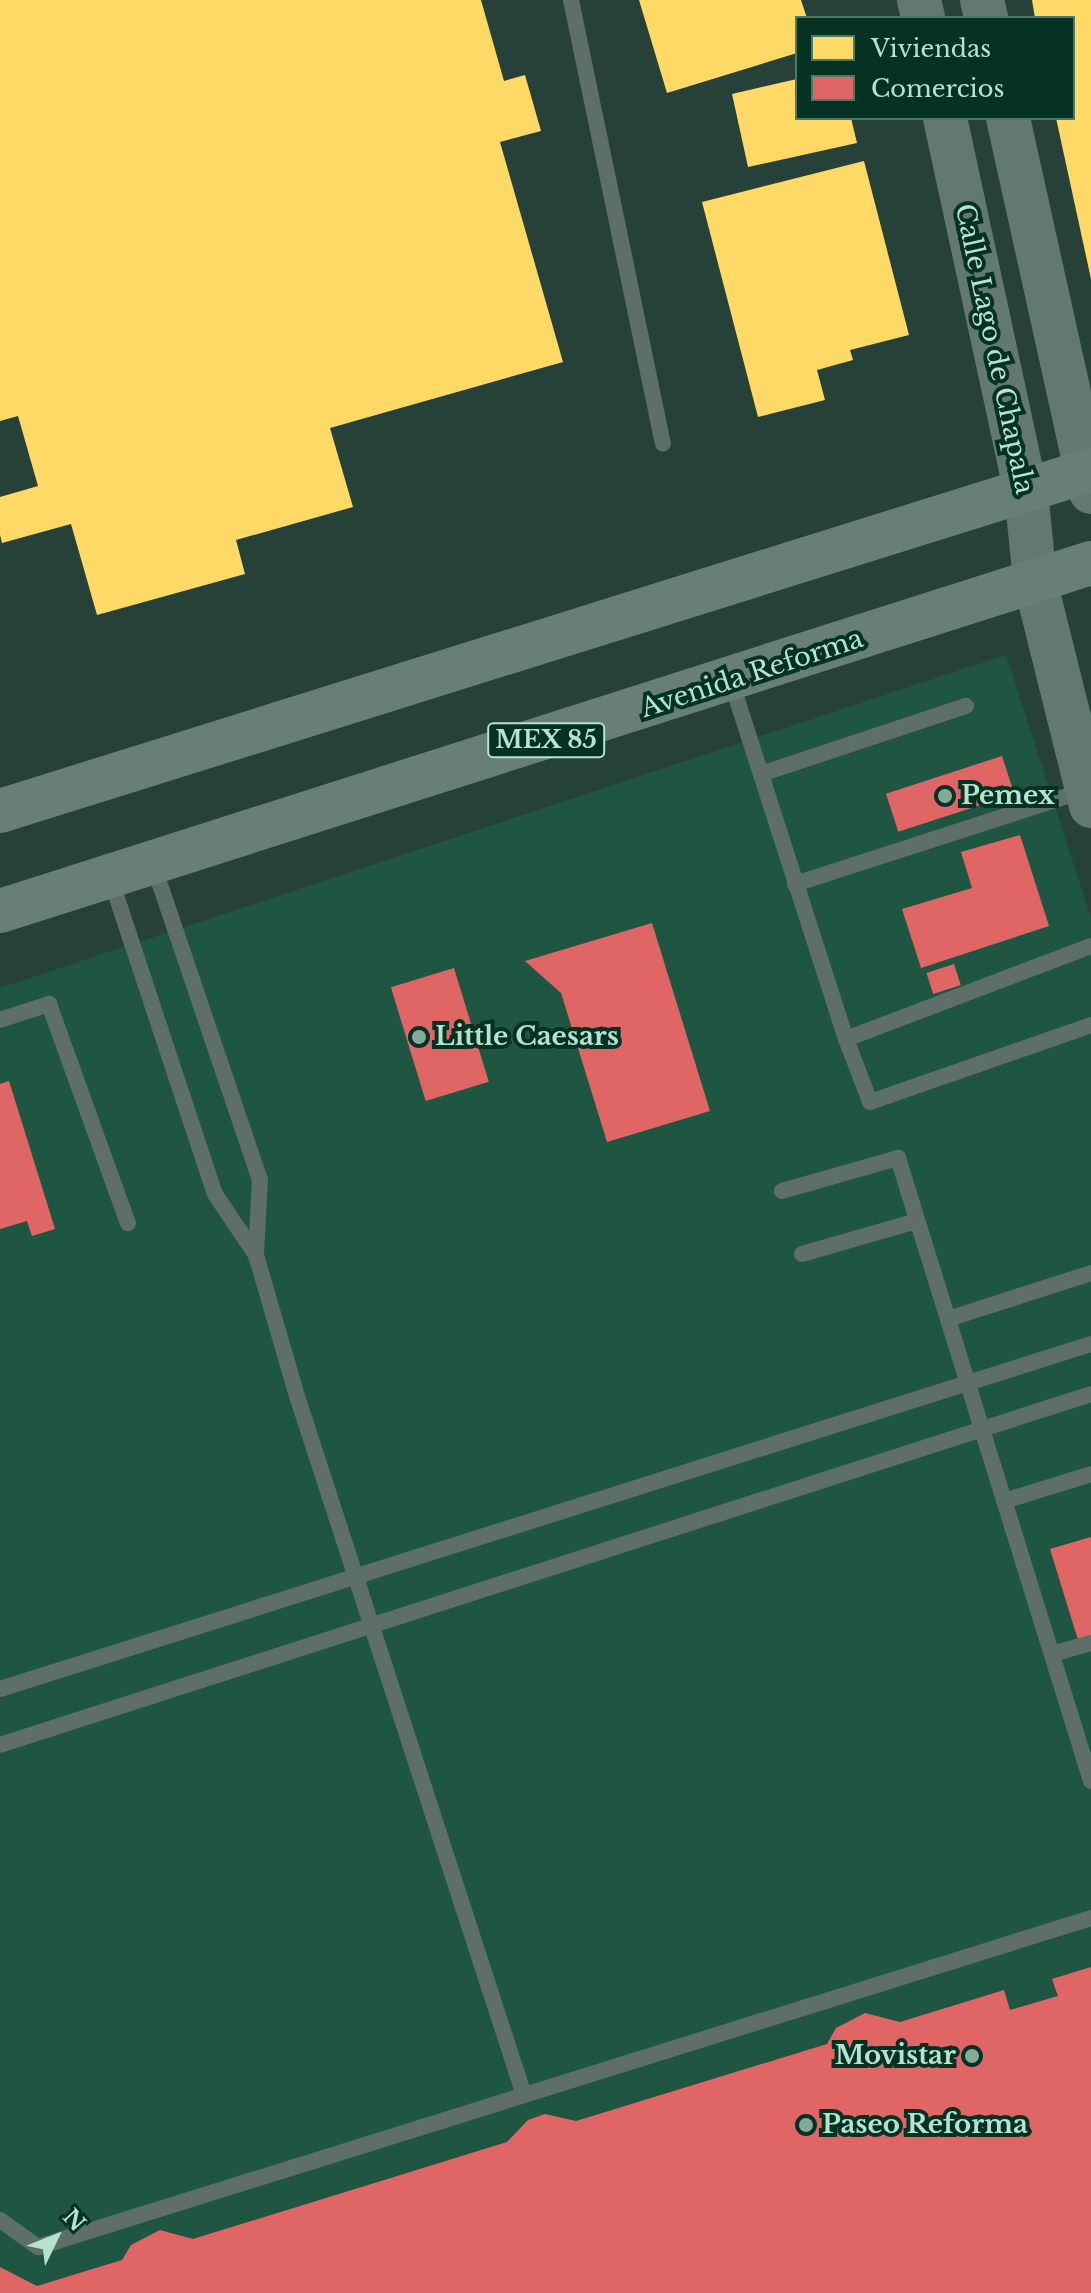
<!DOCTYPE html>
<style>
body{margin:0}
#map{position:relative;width:1091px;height:2293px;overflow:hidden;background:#264238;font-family:"Libre Baskerville",serif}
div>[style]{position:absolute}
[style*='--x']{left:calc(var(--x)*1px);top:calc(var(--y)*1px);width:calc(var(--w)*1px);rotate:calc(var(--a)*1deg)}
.built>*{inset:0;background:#1f5642}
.homes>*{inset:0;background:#ffd966}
.shops>*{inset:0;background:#e06666;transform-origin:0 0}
.lane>*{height:16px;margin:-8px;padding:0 8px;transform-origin:8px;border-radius:8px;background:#5d6f68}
.secondary>*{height:44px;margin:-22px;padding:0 22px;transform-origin:22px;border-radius:22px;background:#63786f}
.primary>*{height:44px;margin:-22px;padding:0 22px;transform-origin:22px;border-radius:22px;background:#677f75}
.dots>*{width:22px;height:22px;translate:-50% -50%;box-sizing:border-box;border:4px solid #063224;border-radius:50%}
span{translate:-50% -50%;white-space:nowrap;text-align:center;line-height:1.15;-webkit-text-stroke:8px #063224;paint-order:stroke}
.shield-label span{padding:2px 6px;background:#063224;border:2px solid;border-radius:6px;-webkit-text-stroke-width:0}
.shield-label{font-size:24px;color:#b6e3cf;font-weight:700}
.street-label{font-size:26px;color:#b6e3cf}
.poi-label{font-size:26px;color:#b6e3cf;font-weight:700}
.left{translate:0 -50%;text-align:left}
.right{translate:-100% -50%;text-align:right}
.legend{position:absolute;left:795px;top:16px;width:280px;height:104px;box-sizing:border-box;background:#063224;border:2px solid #4c7968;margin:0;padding:10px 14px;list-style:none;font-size:24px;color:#b6e3cf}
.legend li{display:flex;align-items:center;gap:16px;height:40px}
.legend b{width:40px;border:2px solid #4c7968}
.north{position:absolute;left:16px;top:2197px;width:80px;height:80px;-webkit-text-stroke:6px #063224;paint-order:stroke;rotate:47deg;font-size:22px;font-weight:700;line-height:32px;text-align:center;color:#b6e3cf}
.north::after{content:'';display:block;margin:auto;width:28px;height:36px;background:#b6e3cf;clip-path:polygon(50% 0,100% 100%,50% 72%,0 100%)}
</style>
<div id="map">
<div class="built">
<i style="clip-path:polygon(1006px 655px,1091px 918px,1091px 2293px,0 2293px,0 988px)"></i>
</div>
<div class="homes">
<i style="clip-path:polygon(0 0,481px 0,504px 81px,525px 75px,541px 131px,500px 142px,563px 362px,330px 428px,353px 507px,236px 540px,245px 574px,97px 615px,71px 524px,2px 543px,0 535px,0 497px,38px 486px,18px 416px,0 421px)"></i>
<i style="clip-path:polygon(639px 0,801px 0,807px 18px,797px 18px,797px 53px,667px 93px)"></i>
<i style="clip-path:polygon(1032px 0,1091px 0,1091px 279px,1056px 118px,1073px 118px,1073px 18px,1035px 18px)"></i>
<i style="clip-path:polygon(797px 79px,797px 118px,851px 118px,857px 143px,748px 167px,732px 94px)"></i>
<i style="clip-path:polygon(864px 161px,909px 335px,850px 350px,853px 360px,817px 370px,825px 400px,758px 417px,702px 202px)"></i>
</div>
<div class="shops">
<i style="left:1002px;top:756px;width:40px;height:122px;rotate:72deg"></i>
<i style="clip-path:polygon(1020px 835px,1049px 926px,921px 968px,902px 909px,972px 888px,961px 852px)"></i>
<i style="clip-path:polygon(652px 923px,710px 1111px,607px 1142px,561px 993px,525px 961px)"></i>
<i style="left:954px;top:964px;width:22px;height:29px;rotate:72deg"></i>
<i style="left:454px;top:968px;width:119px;height:66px;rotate:73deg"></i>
<i style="clip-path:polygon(9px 1081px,55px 1229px,32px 1236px,27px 1221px,0 1229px,0 1084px)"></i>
<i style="clip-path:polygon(1091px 1537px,1091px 1635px,1078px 1640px,1050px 1549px)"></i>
<i style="clip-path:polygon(1091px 1967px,1091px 2293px,0 2293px,0 2267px,37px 2286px,122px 2260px,131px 2245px,160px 2230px,193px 2239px,507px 2142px,528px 2120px,545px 2114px,576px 2121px,827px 2044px,836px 2028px,865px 2013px,900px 2022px,1004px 1990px,1010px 2010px,1058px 1996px,1052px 1979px)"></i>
</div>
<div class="lane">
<i style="--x:571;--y:0;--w:453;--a:78.3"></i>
<i style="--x:731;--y:681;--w:376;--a:72.2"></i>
<i style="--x:846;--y:1039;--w:262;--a:-20.8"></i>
<i style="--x:761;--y:774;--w:216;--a:-18.4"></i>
<i style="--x:153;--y:864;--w:334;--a:71.3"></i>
<i style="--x:260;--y:1180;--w:75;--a:93.1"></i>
<i style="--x:256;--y:1255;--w:147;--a:73.8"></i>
<i style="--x:297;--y:1396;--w:735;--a:72.01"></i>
<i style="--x:110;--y:877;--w:334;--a:71.7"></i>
<i style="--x:215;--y:1194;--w:73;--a:56.1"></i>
<i style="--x:795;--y:884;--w:306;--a:-17.9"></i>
<i style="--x:0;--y:1020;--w:52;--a:-18.1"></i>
<i style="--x:49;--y:1004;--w:233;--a:70.2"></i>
<i style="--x:846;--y:1039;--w:67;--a:69.1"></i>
<i style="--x:870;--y:1102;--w:234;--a:-19.2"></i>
<i style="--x:782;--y:1191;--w:121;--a:-15.9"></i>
<i style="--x:898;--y:1158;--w:652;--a:72.79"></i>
<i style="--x:802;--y:1254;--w:120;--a:-16"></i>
<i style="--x:948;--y:1319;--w:150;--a:-17.8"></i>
<i style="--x:1004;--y:1501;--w:91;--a:-17.2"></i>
<i style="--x:1052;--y:1654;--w:41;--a:-15.8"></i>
<i style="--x:0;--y:1689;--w:1144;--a:-17.55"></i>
<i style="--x:0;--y:1745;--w:1146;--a:-17.83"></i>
<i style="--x:0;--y:2220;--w:47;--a:35.4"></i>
<i style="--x:38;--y:2247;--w:1103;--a:-17.35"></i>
</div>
<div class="secondary">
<i style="--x:919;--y:0;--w:18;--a:77"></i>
<i style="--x:982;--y:0;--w:18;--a:77"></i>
<i style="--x:945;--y:118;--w:383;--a:77.8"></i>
<i style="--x:1026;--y:492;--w:89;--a:84.2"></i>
<i style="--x:1035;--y:581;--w:232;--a:76"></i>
<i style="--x:1008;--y:118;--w:383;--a:77.5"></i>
</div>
<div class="primary">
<i style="--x:0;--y:811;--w:1143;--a:-17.36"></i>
<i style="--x:0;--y:911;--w:1145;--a:-17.69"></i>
</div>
<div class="dots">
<i style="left:945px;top:796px;background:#84ab9a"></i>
<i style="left:419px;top:1037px;background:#84ab9a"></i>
<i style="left:972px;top:2056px;background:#84ab9a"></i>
<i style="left:806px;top:2125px;background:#84ab9a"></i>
</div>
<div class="shield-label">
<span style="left:546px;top:740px">MEX 85</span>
</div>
<div class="street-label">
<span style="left:994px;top:349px;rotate:78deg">Calle Lago de Chapala</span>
<span style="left:752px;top:674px;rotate:-18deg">Avenida Reforma</span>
</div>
<div class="poi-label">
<span class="left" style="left:961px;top:796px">Pemex</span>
<span class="left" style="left:435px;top:1037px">Little Caesars</span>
<span class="right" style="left:956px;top:2056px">Movistar</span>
<span class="left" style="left:822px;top:2125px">Paseo Reforma</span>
</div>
<ul class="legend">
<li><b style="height:22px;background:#ffd966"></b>Viviendas</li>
<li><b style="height:22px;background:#e06666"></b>Comercios</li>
</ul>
<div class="north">N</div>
</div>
